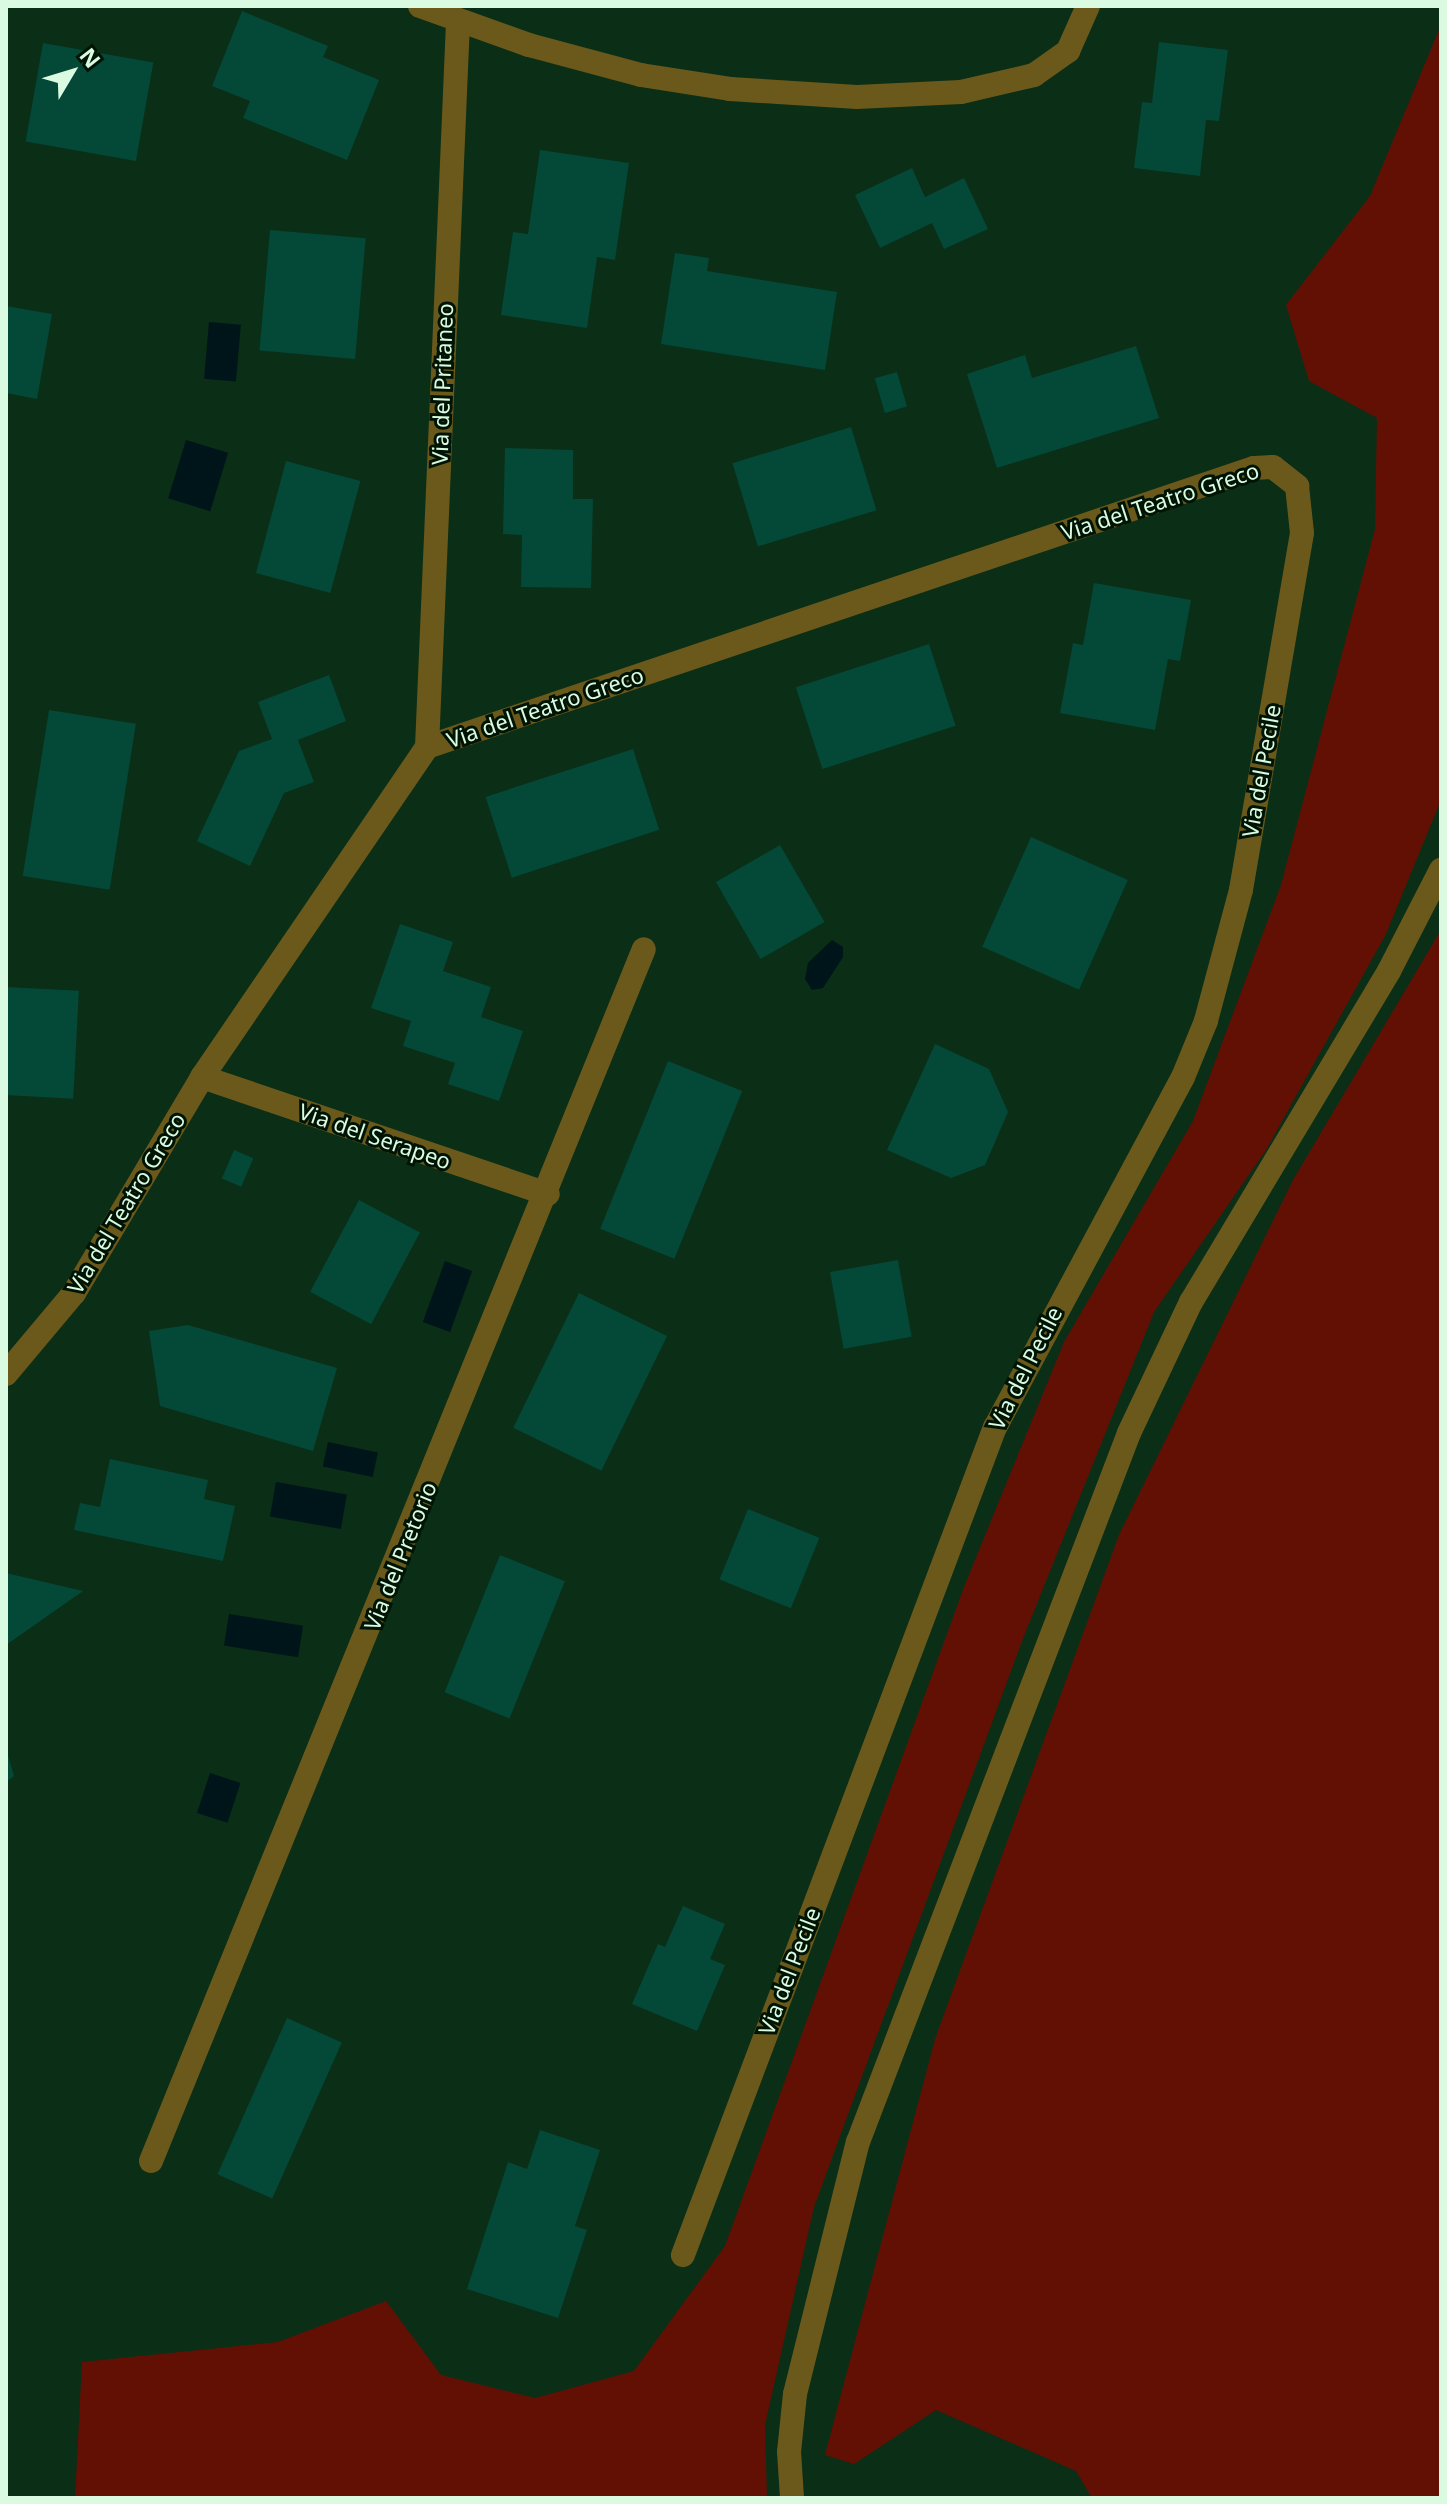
<!DOCTYPE html>
<style>
body{margin:0}
#map{position:relative;width:1447px;height:2504px;overflow:hidden;background:#0b2e17;font-family:"Noto Sans",sans-serif}
div>[style]{position:absolute}
[style*='--x']{left:calc(var(--x)*1px);top:calc(var(--y)*1px);width:calc(var(--w)*1px);rotate:calc(var(--a)*1deg)}
.green>*{inset:0;background:#631004}
.water>*{inset:0;background:#00151a;transform-origin:0 0}
.building>*{inset:0;background:#044838;transform-origin:0 0}
.minor>*{height:24px;margin:-12px;padding:0 12px;transform-origin:12px;border-radius:12px;background:#6b591b}
span{translate:-50% -50%;white-space:nowrap;text-align:center;line-height:1.15;-webkit-text-stroke:6px #001405;paint-order:stroke}
.street-label{font-size:22px;color:#dafae1}
.frame{position:absolute;inset:0;border:8px solid #dafae1;pointer-events:none}
.north{position:absolute;left:32px;top:32px;width:80px;height:80px;-webkit-text-stroke:6px #001405;paint-order:stroke;rotate:52deg;font-size:22px;font-weight:700;line-height:32px;text-align:center;color:#dafae1}
.north::after{content:'';display:block;margin:auto;width:28px;height:36px;background:#dafae1;clip-path:polygon(50% 0,100% 100%,50% 72%,0 100%)}
</style>
<div id="map">
<div class="green">
<i style="clip-path:polygon(1441px 25px,1441px 800px,1386px 934px,1266px 1150px,1154px 1312px,1022px 1641px,814px 2207px,765px 2425px,767px 2498px,75px 2498px,82px 2362px,278px 2342px,386px 2301px,441px 2375px,535px 2398px,634px 2371px,725px 2246px,964px 1587px,1064px 1342px,1193px 1121px,1281px 885px,1375px 529px,1377px 418px,1309px 381px,1286px 305px,1370px 196px)"></i>
<i style="clip-path:polygon(1441px 930px,1441px 2498px,1092px 2498px,1076px 2471px,936px 2410px,854px 2464px,825px 2455px,935px 2039px,1119px 1535px,1293px 1180px)"></i>
</div>
<div class="water">
<i style="left:209px;top:322px;width:32px;height:57px;rotate:5deg"></i>
<i style="left:186px;top:440px;width:44px;height:61px;rotate:17deg"></i>
<i style="clip-path:polygon(832px 940px,843px 947px,843px 957px,823px 988px,812px 990px,805px 979px,808px 963px)"></i>
<i style="left:445px;top:1261px;width:29px;height:65px;rotate:20deg"></i>
<i style="left:328px;top:1442px;width:51px;height:25px;rotate:12deg"></i>
<i style="left:276px;top:1482px;width:72px;height:35px;rotate:10deg"></i>
<i style="left:229px;top:1614px;width:75px;height:32px;rotate:9deg"></i>
<i style="left:210px;top:1773px;width:32px;height:42px;rotate:18deg"></i>
</div>
<div class="building">
<i style="clip-path:polygon(242px 11px,328px 46px,323px 57px,379px 80px,347px 160px,243px 118px,250px 101px,212px 86px)"></i>
<i style="clip-path:polygon(1159px 42px,1228px 50px,1219px 121px,1206px 120px,1200px 176px,1134px 168px,1142px 102px,1152px 103px)"></i>
<i style="left:43px;top:43px;width:112px;height:100px;rotate:10deg"></i>
<i style="clip-path:polygon(540px 150px,629px 163px,615px 260px,597px 257px,587px 328px,501px 315px,513px 232px,528px 234px)"></i>
<i style="clip-path:polygon(912px 168px,925px 197px,964px 178px,988px 229px,944px 249px,932px 223px,880px 248px,855px 195px)"></i>
<i style="left:270px;top:230px;width:96px;height:121px;rotate:5deg"></i>
<i style="clip-path:polygon(675px 253px,709px 258px,707px 271px,837px 292px,825px 370px,661px 344px)"></i>
<i style="clip-path:polygon(6px 306px,52px 314px,37px 399px,6px 393px)"></i>
<i style="clip-path:polygon(1136px 346px,1159px 418px,997px 468px,967px 374px,1025px 355px,1032px 378px)"></i>
<i style="left:897px;top:372px;width:36px;height:23px;rotate:74deg"></i>
<i style="left:851px;top:427px;width:87px;height:124px;rotate:73deg"></i>
<i style="clip-path:polygon(505px 448px,573px 450px,573px 499px,593px 499px,591px 588px,521px 587px,522px 535px,503px 534px)"></i>
<i style="left:286px;top:461px;width:77px;height:116px;rotate:15deg"></i>
<i style="clip-path:polygon(1094px 583px,1191px 600px,1180px 661px,1168px 659px,1155px 730px,1060px 713px,1073px 643px,1083px 645px)"></i>
<i style="left:929px;top:644px;width:86px;height:140px;rotate:72deg"></i>
<i style="clip-path:polygon(329px 675px,346px 721px,298px 740px,314px 782px,284px 793px,250px 866px,197px 841px,239px 751px,272px 739px,258px 702px)"></i>
<i style="left:49px;top:710px;width:88px;height:168px;rotate:9deg"></i>
<i style="left:633px;top:749px;width:85px;height:155px;rotate:72deg"></i>
<i style="left:1031px;top:837px;width:106px;height:120px;rotate:24deg"></i>
<i style="left:780px;top:845px;width:89px;height:74px;rotate:60deg"></i>
<i style="clip-path:polygon(400px 924px,453px 942px,443px 971px,491px 987px,481px 1017px,523px 1031px,499px 1101px,448px 1084px,455px 1063px,403px 1046px,411px 1021px,371px 1008px)"></i>
<i style="left:6px;top:987px;width:73px;height:108px;rotate:3deg"></i>
<i style="clip-path:polygon(935px 1044px,989px 1069px,1008px 1112px,985px 1165px,951px 1178px,887px 1150px)"></i>
<i style="left:668px;top:1061px;width:80px;height:181px;rotate:22deg"></i>
<i style="left:234px;top:1150px;width:21px;height:31px;rotate:23deg"></i>
<i style="left:359px;top:1200px;width:69px;height:104px;rotate:28deg"></i>
<i style="left:898px;top:1260px;width:78px;height:69px;rotate:80deg"></i>
<i style="left:579px;top:1293px;width:98px;height:150px;rotate:26deg"></i>
<i style="clip-path:polygon(188px 1325px,337px 1368px,313px 1451px,160px 1406px,149px 1331px)"></i>
<i style="clip-path:polygon(110px 1459px,208px 1480px,204px 1499px,235px 1506px,223px 1561px,74px 1530px,80px 1503px,100px 1507px)"></i>
<i style="left:748px;top:1509px;width:77px;height:76px;rotate:22deg"></i>
<i style="left:500px;top:1555px;width:70px;height:148px;rotate:22deg"></i>
<i style="clip-path:polygon(6px 1573px,83px 1591px,6px 1645px)"></i>
<i style="clip-path:polygon(6px 1748px,14px 1776px,6px 1782px)"></i>
<i style="clip-path:polygon(683px 1906px,725px 1924px,710px 1959px,725px 1965px,697px 2031px,632px 2004px,658px 1944px,665px 1947px)"></i>
<i style="left:287px;top:2018px;width:60px;height:171px;rotate:24deg"></i>
<i style="clip-path:polygon(540px 2130px,600px 2150px,575px 2226px,587px 2230px,558px 2318px,467px 2289px,508px 2162px,527px 2169px)"></i>
</div>
<div class="minor">
<i style="--x:420;--y:6;--w:116;--a:19.7"></i>
<i style="--x:529;--y:45;--w:116;--a:15"></i>
<i style="--x:641;--y:75;--w:90;--a:8.9"></i>
<i style="--x:730;--y:89;--w:127;--a:3.6"></i>
<i style="--x:857;--y:97;--w:104;--a:-2.8"></i>
<i style="--x:961;--y:92;--w:75;--a:-13.1"></i>
<i style="--x:1034;--y:75;--w:42;--a:-35.2"></i>
<i style="--x:1068;--y:51;--w:49;--a:-66"></i>
<i style="--x:427;--y:747;--w:727;--a:-87.55"></i>
<i style="--x:202;--y:1077;--w:365;--a:18.7"></i>
<i style="--x:6;--y:1374;--w:106;--a:-50"></i>
<i style="--x:74;--y:1293;--w:251;--a:-59.3"></i>
<i style="--x:202;--y:1077;--w:399;--a:-55.7"></i>
<i style="--x:427;--y:747;--w:873;--a:-18.64"></i>
<i style="--x:1254;--y:468;--w:19;--a:-3"></i>
<i style="--x:1273;--y:467;--w:31;--a:38"></i>
<i style="--x:1297;--y:486;--w:47;--a:83.9"></i>
<i style="--x:1302;--y:533;--w:362;--a:99.7"></i>
<i style="--x:1241;--y:890;--w:136;--a:105"></i>
<i style="--x:1206;--y:1021;--w:61;--a:112.3"></i>
<i style="--x:1183;--y:1077;--w:397;--a:118.2"></i>
<i style="--x:995;--y:1427;--w:885;--a:110.65"></i>
<i style="--x:151;--y:2161;--w:1308;--a:-67.87"></i>
<i style="--x:792;--y:2498;--w:46;--a:-93.7"></i>
<i style="--x:789;--y:2452;--w:58;--a:-84.1"></i>
<i style="--x:795;--y:2394;--w:260;--a:-76"></i>
<i style="--x:858;--y:2142;--w:759;--a:-69.08"></i>
<i style="--x:1129;--y:1433;--w:145;--a:-64.7"></i>
<i style="--x:1191;--y:1302;--w:386;--a:-59.1"></i>
<i style="--x:1389;--y:971;--w:114;--a:-62.8"></i>
</div>
<div class="street-label">
<span style="left:442px;top:384px;rotate:-88deg">Via del Pritaneo</span>
<span style="left:1160px;top:501px;rotate:-18deg">Via del Teatro Greco</span>
<span style="left:545px;top:707px;rotate:-19deg">Via del Teatro Greco</span>
<span style="left:1261px;top:771px;rotate:-80deg">Via del Pecile</span>
<span style="left:375px;top:1136px;rotate:19deg">Via del Serapeo</span>
<span style="left:126px;top:1203px;rotate:-59deg">Via del Teatro Greco</span>
<span style="left:1025px;top:1368px;rotate:-63deg">Via del Pecile</span>
<span style="left:400px;top:1556px;rotate:-68deg">Via del Pretorio</span>
<span style="left:789px;top:1971px;rotate:-69deg">Via del Pecile</span>
</div>
<div class="frame"></div>
<div class="north">N</div>
</div>
